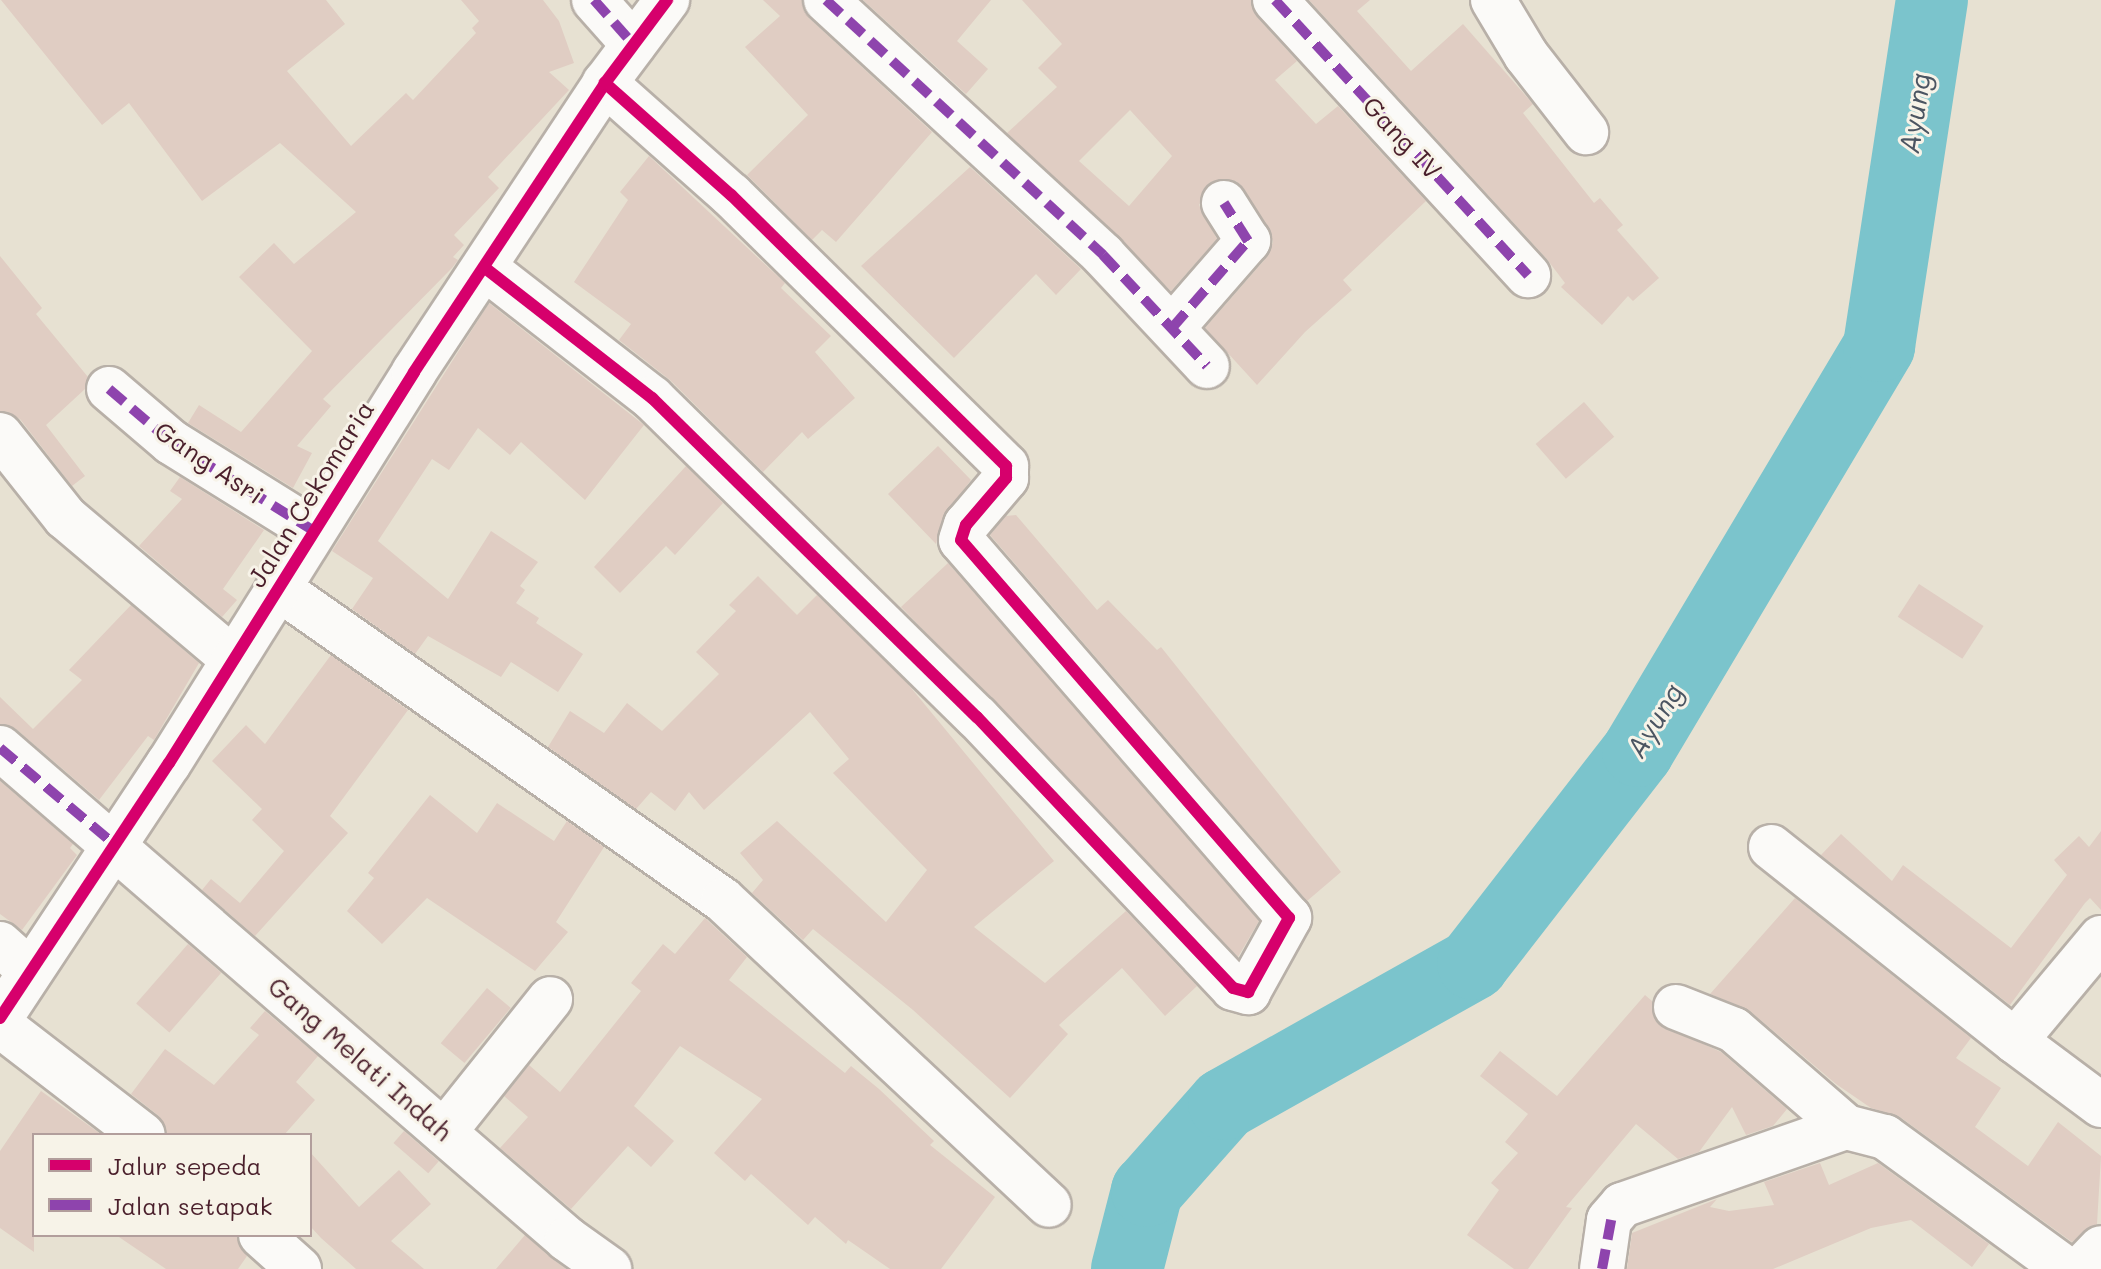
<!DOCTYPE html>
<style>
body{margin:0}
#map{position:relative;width:2101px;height:1269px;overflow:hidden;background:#e7e1d2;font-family:Mali,sans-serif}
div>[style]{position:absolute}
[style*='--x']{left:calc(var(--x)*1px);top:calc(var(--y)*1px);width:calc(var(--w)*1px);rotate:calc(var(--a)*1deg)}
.river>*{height:72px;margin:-36px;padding:0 36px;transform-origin:36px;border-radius:36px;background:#7bc4cc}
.building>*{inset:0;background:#e0cdc3;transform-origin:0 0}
.roads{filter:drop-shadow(2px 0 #b8b0a8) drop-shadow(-2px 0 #b8b0a8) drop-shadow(0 2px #b8b0a8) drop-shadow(0 -2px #b8b0a8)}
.minor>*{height:44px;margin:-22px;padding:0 22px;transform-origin:22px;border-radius:22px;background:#fbfaf8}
.quiet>*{height:10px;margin-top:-5px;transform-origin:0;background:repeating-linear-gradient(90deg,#8e44ad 0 20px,transparent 0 30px)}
.cycleway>*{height:12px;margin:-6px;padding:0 6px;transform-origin:6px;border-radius:6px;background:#d6006c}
span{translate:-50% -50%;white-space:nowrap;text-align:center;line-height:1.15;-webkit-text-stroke:6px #f7f3e8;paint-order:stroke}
.street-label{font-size:26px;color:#4a1f2b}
.water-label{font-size:28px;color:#4b5562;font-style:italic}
.legend{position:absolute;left:32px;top:1133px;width:280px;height:104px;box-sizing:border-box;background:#f7f3e8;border:2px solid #b29e9c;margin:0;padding:10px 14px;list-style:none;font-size:24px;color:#4a1f2b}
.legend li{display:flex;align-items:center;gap:16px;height:40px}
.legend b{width:40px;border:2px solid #b29e9c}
</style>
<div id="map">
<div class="river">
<i style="--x:1127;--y:1269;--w:81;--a:-75.6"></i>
<i style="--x:1147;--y:1191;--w:116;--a:-48.5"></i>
<i style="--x:1224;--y:1104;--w:286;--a:-29.3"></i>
<i style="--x:1473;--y:964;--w:269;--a:-52.2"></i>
<i style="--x:1638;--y:751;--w:471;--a:-59.2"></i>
<i style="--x:1879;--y:346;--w:350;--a:-81.3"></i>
</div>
<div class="building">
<i style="clip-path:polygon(1px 0,326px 0,345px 24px,287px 71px,351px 146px,406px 93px,413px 100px,476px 33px,472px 28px,479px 21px,461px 0,543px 0,559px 21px,574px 63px,549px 72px,569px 90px,488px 177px,499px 188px,454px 235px,464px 245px,453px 257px,458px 260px,452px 268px,323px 399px,331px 406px,297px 446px,312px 453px,293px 488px,188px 423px,199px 405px,241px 432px,312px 351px,239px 277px,274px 243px,294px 264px,356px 212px,280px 143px,202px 201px,129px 103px,102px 125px)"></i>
<i style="clip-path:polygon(763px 0,802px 0,809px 18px,932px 132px,836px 242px,822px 230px,812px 240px,747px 175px,808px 115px,745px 47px,780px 16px)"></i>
<i style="clip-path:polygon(863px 0,991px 0,957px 41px,988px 69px,966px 94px)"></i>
<i style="clip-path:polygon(evenodd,1022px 0,1251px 0,1257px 17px,1297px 61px,1275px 80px,1316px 124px,1338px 106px,1426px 201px,1343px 280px,1352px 290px,1305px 332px,1257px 385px,1205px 328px,1267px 257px,1273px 242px,1269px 228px,1236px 181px,1210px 182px,1199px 205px,1217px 239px,1171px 291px,1007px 133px,1057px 87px,1038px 68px,1062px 44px,1022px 0,1130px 110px,1172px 156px,1129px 206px,1079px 161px,1130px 110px)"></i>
<i style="clip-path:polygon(1309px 0,1370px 0,1357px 11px,1411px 71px,1463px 24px,1533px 104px,1523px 113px,1594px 203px,1600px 198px,1623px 225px,1617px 230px,1659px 278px,1633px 301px,1628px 296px,1602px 325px,1561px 287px,1565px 283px,1546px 258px)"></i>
<i style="clip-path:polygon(649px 156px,785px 283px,781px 288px,831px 336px,815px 352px,855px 398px,808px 439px,802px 432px,763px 472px,670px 380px,619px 340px,631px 324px,574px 282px,628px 200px,620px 192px)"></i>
<i style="clip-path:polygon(970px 167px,1081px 269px,1056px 295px,1036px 274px,954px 358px,861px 266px)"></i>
<i style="clip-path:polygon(0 256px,42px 308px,36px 314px,88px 377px,85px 389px,46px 425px,85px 476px,72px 486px,20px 419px,0 411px)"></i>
<i style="clip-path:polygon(489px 303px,644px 425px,585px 500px,521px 442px,510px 455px,478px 428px,449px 470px,432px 459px,378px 541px,448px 599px,491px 531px,538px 562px,520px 586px,525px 590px,516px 603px,539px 618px,536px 623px,583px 654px,558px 692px,511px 662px,501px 677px,428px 636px,415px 654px,352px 609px,373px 578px,332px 551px)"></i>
<i style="left:1584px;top:402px;width:46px;height:64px;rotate:49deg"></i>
<i style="clip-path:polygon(938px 446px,971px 480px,943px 517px,936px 544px,888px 494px)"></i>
<i style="clip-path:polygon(686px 466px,723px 503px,675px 555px,666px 546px,620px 593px,594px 567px)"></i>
<i style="clip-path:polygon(180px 477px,264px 530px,223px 589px,237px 600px,222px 617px,139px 546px,182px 499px,170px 491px)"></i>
<i style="clip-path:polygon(1016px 515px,1097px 610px,1108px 600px,1157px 650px,1161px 647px,1341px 872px,1307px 901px,990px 535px,1006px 516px)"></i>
<i style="clip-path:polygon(948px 563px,1259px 921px,1238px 957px,901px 607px)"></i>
<i style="clip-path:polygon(758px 576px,797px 615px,817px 595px,907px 683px,1054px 861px,974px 927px,1045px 983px,1126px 911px,1197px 986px,1165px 1016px,1122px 968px,1059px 1025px,1068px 1034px,1010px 1098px,913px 1010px,813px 929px,803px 940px,752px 893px,763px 880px,740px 853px,777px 821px,886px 922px,927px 870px,833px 773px,849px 759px,810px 712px,704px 810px,689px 792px,675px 811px,651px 792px,636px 809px,548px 747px,570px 711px,604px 733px,627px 703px,662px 731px,719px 674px,696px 652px,736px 611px,729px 605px)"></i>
<i style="left:1919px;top:584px;width:77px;height:39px;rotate:33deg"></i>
<i style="clip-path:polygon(131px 605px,199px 663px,154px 740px,148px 736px,99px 800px,16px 729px,0 724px,0 697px,33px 729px,82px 680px,69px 670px)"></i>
<i style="clip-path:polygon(331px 655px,408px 710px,330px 816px,348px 833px,255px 936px,202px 890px,211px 879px,240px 903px,284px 851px,252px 820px,262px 809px,212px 761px,246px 725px,265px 744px)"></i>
<i style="clip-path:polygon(0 781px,73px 844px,70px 848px,77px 855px,22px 930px,0 914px)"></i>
<i style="clip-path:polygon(430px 795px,477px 833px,497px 803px,554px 841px,567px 821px,604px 847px,556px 922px,568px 932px,535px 971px,427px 898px,382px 944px,347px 911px,374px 878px,368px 873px)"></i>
<i style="clip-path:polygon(2101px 831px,2101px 910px,2090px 898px,2085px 903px,2010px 1005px,1821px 855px,1841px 834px,1892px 881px,1903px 865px,2011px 948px,2067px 875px,2054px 860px,2079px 836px,2089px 847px)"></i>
<i style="clip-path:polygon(1795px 898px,1971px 1038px,1956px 1058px,2001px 1088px,1975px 1127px,2028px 1166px,2058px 1122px,2101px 1156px,2097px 1224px,2072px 1242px,1900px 1117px,1871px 1108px,1836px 1084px,1750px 1011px,1710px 994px)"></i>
<i style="clip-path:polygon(705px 918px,747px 957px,729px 980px,845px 1073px,851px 1066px,879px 1089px,934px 1141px,930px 1145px,995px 1197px,941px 1269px,890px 1269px,848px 1240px,846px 1244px,815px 1217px,808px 1225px,751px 1174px,745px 1181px,714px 1153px,762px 1099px,680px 1046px,634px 1106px,674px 1141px,651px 1167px,628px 1146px,571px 1209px,500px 1148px,528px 1117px,504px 1096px,529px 1065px,560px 1092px,641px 991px,631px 983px,663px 944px,675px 954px)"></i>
<i style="left:188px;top:944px;width:44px;height:79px;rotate:41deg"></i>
<i style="left:487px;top:988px;width:31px;height:72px;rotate:40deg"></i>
<i style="clip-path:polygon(1645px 995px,1652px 1001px,1657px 1023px,1721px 1052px,1787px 1109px,1773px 1126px,1746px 1135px,1732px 1107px,1699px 1152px,1678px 1159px,1636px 1124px,1566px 1207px,1572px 1208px,1528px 1269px,1514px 1269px,1467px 1235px,1499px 1190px,1491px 1183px,1518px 1153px,1505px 1142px,1528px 1114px,1480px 1076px,1500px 1051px,1557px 1096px)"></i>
<i style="clip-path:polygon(265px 1011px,318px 1056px,296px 1082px,315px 1100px,284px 1135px,167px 1135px,159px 1116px,131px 1094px,165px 1049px,214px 1085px,259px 1035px,250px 1028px)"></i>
<i style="clip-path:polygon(41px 1091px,102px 1135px,34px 1135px,34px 1252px,0 1228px,0 1151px)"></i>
<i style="left:404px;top:1131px;width:46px;height:16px;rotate:41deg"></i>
<i style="clip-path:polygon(310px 1152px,359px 1207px,399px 1170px,431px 1204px,391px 1241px,424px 1269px,356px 1269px,321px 1238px,310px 1226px)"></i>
<i style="clip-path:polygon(1820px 1163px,1829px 1185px,1878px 1163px,1989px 1244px,1972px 1267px,1911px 1220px,1871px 1228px,1773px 1269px,1627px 1269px,1632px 1233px,1717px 1199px,1710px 1207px,1729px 1211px,1774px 1205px,1764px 1182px)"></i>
<i style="clip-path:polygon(116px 1235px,237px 1235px,247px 1256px,238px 1269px,166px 1269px)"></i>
<i style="clip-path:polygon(525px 1235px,551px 1258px,566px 1269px,496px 1269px)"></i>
</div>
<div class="roads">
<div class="minor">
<i style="--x:594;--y:0;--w:59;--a:48.4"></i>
<i style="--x:826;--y:0;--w:377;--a:42.6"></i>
<i style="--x:1103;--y:255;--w:152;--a:46.9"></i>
<i style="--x:1275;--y:0;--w:374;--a:47.4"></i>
<i style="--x:1493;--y:0;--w:64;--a:59"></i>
<i style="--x:1526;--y:55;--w:98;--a:52.1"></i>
<i style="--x:485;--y:268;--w:212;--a:37.9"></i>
<i style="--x:652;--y:398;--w:455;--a:44.5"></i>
<i style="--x:977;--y:717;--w:373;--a:46.6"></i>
<i style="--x:1233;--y:988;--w:16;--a:15"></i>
<i style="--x:1248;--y:992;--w:85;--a:-61"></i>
<i style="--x:1289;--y:918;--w:500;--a:-130.95"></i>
<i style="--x:961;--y:540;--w:16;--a:-72"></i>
<i style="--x:966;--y:525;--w:62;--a:-49.6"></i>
<i style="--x:1006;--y:478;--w:12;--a:-90"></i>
<i style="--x:1006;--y:466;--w:386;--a:-135.4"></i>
<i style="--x:731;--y:195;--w:169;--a:-138.4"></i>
<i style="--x:1172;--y:328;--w:116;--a:-48.9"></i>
<i style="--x:1248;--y:241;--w:45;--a:-122.3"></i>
<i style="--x:109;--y:389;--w:82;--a:40.5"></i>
<i style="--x:171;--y:442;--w:168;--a:31.9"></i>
<i style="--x:0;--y:435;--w:105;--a:51.6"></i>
<i style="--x:65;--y:517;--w:219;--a:40.2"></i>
<i style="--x:278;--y:588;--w:543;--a:35.04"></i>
<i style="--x:723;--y:900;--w:446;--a:43.1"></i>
<i style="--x:0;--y:748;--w:750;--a:40.89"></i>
<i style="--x:567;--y:1239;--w:52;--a:35.5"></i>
<i style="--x:1771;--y:847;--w:312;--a:38.5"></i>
<i style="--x:2101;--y:938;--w:134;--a:129.9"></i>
<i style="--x:2015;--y:1041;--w:107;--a:36.7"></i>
<i style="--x:0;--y:944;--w:38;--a:42"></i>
<i style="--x:1676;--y:1007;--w:62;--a:21.6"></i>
<i style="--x:1734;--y:1030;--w:148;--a:40.9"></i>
<i style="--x:0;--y:1018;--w:306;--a:-56.5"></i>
<i style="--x:169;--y:763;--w:461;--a:-57.9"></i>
<i style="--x:414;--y:372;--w:346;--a:-56.5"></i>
<i style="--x:605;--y:83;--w:104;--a:-53.2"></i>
<i style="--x:0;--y:1025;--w:180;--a:37.6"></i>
<i style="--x:444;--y:1132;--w:170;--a:-51.4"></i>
<i style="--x:261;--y:1235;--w:51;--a:41.8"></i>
<i style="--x:1602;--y:1269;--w:49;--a:-81.9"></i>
<i style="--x:1609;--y:1220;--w:20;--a:-49"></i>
<i style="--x:1622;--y:1205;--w:237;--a:-19.2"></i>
<i style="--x:1846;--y:1127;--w:40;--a:14.4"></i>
<i style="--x:1885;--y:1137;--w:224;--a:36.1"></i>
<i style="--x:2081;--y:1269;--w:29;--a:-46"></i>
</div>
</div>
<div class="quiet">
<i style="--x:594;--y:0;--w:59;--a:48.4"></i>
<i style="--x:826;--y:0;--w:377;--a:42.6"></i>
<i style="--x:1103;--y:255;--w:152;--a:46.9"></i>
<i style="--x:1275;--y:0;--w:374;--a:47.4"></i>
<i style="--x:1172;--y:328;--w:116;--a:-48.9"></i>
<i style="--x:1248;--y:241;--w:45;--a:-122.3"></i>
<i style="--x:109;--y:389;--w:82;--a:40.5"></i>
<i style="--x:171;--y:442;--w:168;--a:31.9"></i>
<i style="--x:0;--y:748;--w:149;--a:40.1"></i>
<i style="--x:1602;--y:1269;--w:60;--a:-79.4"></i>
</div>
<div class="cycleway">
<i style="--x:485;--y:268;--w:212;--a:37.9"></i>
<i style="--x:652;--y:398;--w:455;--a:44.5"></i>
<i style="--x:977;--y:717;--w:373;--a:46.6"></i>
<i style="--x:1233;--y:988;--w:16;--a:15"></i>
<i style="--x:1248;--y:992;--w:85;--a:-61"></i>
<i style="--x:1289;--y:918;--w:500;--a:-130.95"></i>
<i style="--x:961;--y:540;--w:16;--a:-72"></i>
<i style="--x:966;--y:525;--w:62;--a:-49.6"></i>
<i style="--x:1006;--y:478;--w:12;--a:-90"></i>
<i style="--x:1006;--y:466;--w:386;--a:-135.4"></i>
<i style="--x:731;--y:195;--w:169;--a:-138.4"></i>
<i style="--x:0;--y:1018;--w:306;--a:-56.5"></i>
<i style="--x:169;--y:763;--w:461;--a:-57.9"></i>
<i style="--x:414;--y:372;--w:346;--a:-56.5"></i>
<i style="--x:605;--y:83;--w:104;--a:-53.2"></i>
</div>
<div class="street-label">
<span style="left:1402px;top:138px;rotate:47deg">Gang IV</span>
<span style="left:209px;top:463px;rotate:34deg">Gang Asri</span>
<span style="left:311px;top:494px;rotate:-58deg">Jalan Cekomaria</span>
<span style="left:360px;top:1059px;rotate:41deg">Gang Melati Indah</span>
</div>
<div class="water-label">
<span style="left:1914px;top:113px;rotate:-81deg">Ayung</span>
<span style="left:1654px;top:720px;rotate:-58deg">Ayung</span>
</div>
<ul class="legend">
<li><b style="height:10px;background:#d6006c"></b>Jalur sepeda</li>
<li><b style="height:10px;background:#8e44ad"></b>Jalan setapak</li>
</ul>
</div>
